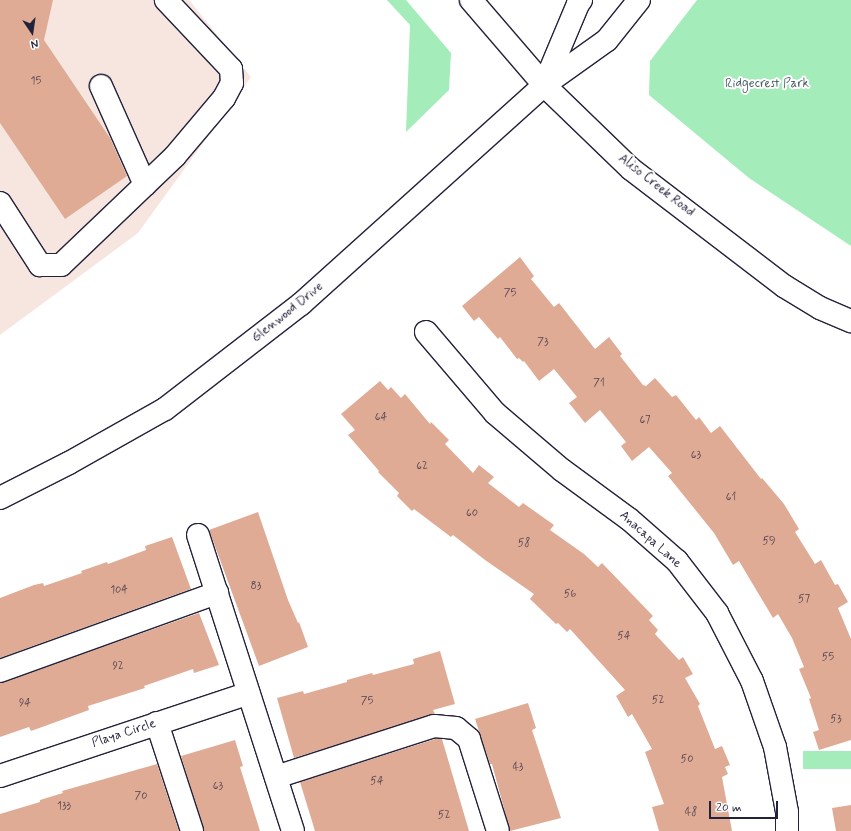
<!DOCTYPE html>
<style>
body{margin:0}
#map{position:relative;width:851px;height:831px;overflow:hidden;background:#fff;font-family:Mynerve,sans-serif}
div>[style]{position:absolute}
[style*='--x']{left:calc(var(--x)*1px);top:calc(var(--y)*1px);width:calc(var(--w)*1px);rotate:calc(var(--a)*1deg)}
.built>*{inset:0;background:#f6e6df}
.green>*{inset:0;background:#a4ecba;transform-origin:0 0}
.building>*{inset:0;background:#e0ab95}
.roads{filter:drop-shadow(1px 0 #22223b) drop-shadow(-1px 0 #22223b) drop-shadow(0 1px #22223b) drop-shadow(0 -1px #22223b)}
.minor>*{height:22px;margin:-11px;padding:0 11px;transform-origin:11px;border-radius:11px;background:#fff}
.major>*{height:22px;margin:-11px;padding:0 11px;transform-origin:11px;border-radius:11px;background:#fff}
span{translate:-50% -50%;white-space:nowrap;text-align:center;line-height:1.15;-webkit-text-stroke:4px #fff;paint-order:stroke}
.number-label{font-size:11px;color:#524452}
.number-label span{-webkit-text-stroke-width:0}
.park-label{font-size:13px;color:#495f61}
.street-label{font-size:13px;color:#22223b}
.north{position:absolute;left:12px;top:12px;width:40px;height:40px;-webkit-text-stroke:3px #fff;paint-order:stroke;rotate:167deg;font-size:11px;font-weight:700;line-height:16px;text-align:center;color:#22223b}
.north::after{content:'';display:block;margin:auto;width:14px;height:18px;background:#22223b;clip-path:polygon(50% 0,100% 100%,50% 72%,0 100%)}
.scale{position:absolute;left:709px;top:801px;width:69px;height:18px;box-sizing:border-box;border:2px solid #22223b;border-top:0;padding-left:5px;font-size:12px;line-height:14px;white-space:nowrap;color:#22223b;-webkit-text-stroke:3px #fff;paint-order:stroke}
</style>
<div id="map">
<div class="built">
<i style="clip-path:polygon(0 0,189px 0,251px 77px,138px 233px,0 335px)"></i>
</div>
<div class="green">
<i style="clip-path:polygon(387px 0,406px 0,451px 53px,449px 90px,406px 132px,410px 25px)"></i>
<i style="clip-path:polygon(697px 0,851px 0,851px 246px,749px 178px,649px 95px,650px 61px)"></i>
<i style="left:851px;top:751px;width:18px;height:48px;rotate:90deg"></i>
</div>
<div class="building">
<i style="clip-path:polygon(0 0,53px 0,44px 40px,110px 138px,127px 176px,65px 219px,0 123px)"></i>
<i style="clip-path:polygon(520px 257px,534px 276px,531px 279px,554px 307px,559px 303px,595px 349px,609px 337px,622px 354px,620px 356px,643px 385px,646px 386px,655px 378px,672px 397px,676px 395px,696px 420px,699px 417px,711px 433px,720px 426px,761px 479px,762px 478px,784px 504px,799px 529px,795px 532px,815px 564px,821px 560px,835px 585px,838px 584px,848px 602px,838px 608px,851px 639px,851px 740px,819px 750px,813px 732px,819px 730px,809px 699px,811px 698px,799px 669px,804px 667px,792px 638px,778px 614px,773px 618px,739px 561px,733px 565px,714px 533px,668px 476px,672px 473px,649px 447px,632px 461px,621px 446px,626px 442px,600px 410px,585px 423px,569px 403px,577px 397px,554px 369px,539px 381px,524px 361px,523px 362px,519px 358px,517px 359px,500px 337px,498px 339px,479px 317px,474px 321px,462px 306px)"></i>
<i style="clip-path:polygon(380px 381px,388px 390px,391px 387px,401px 398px,405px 394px,430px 424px,431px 422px,449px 440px,445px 444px,473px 473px,479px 465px,494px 477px,488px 483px,519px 507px,523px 503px,554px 525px,550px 530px,584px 554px,598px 567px,602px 563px,653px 616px,649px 620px,658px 630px,655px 634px,679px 660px,683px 657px,693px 674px,685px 678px,700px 704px,698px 706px,715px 749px,722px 746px,730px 765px,725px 767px,728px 774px,722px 777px,732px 831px,659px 831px,652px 807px,664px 804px,645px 752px,652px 749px,632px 714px,628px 717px,616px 696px,625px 690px,570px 629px,567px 632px,558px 623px,556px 624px,530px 599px,534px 594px,485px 560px,453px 535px,451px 537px,414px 509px,412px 511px,397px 496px,399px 493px,378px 472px,379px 471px,348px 435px,355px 430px,341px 414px)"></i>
<i style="clip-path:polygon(258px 512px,288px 600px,298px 623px,299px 622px,308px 647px,259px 666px,209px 530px)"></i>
<i style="clip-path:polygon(172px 537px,191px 589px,0 658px,0 598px,34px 585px,43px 583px,44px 586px,82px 573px,81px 571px,107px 562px,108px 564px,146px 550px,145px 546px)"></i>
<i style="clip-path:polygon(199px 613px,219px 665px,194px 673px,193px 669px,144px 686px,145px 688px,88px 706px,89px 710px,31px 731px,29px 727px,0 737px,0 683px)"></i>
<i style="clip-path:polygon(440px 651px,455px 704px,433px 710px,435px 714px,294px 758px,277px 698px,303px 691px,304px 694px,347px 682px,347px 680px,372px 673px,373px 675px,414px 664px,413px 659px)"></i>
<i style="clip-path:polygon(528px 703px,536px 728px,532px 730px,561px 818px,510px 831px,492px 764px,490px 764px,475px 719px)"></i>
<i style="clip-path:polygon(435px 739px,442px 739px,469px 831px,315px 831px,300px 782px)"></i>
<i style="clip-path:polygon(235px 740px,243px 766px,240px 767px,260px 831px,204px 831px,181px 756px)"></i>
<i style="clip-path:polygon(157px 764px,179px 831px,0 831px,0 814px,40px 802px,40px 800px,63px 793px,62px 791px)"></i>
<i style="clip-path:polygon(851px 805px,851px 831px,836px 831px,832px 808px)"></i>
</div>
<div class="roads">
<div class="minor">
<i style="--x:101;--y:86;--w:108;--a:66"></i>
<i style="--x:0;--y:203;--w:74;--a:57.2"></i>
<i style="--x:40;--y:265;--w:21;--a:0"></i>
<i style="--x:61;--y:265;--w:158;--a:-43.7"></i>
<i style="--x:175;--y:156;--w:76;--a:-49.8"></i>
<i style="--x:224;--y:98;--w:17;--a:-62"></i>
<i style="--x:232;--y:83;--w:14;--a:-94"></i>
<i style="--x:231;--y:69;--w:95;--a:-133.3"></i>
<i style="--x:426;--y:332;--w:106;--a:49.6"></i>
<i style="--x:495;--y:413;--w:88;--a:40.4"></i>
<i style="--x:562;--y:470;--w:83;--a:36.2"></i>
<i style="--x:629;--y:519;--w:64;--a:41.2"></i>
<i style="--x:677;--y:561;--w:66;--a:52.4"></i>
<i style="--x:717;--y:613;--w:76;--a:62.8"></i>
<i style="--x:752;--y:681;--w:70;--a:70.8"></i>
<i style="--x:775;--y:747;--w:66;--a:79.5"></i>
<i style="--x:787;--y:812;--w:19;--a:90"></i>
<i style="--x:198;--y:535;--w:311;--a:72.2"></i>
<i style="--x:0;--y:671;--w:231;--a:-19.8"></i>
<i style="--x:157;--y:723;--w:114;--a:72"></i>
<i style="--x:0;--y:776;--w:262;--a:-18.4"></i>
<i style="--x:276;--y:777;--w:166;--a:-17.9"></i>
<i style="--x:434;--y:726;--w:22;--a:5"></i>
<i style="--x:456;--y:728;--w:17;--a:40"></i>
<i style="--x:469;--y:739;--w:96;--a:72.5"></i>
</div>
<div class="major">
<i style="--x:471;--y:0;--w:112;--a:49.3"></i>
<i style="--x:544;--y:85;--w:121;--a:44"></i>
<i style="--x:631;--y:169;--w:193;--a:37.4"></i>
<i style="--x:784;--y:286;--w:42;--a:31.4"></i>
<i style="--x:820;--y:308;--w:34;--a:23"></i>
<i style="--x:544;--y:85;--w:88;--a:-67.2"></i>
<i style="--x:578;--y:4;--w:5;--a:-53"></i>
<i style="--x:0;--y:498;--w:77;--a:-26.9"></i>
<i style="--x:69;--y:463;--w:110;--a:-29.4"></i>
<i style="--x:165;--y:409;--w:172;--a:-37.7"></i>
<i style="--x:301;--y:304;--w:327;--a:-42"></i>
<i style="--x:544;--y:85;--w:77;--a:-35.5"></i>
<i style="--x:607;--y:40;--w:51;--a:-51.3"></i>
</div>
</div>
<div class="number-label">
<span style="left:36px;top:81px">15</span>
<span style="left:510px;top:293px">75</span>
<span style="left:543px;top:342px">73</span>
<span style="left:599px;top:383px">71</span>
<span style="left:381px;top:417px">64</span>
<span style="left:645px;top:420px">67</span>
<span style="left:696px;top:455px">63</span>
<span style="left:422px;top:466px">62</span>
<span style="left:731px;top:497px">61</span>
<span style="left:472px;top:513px">60</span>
<span style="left:769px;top:541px">59</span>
<span style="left:524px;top:543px">58</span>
<span style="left:256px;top:586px">83</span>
<span style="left:119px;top:590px">104</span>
<span style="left:570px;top:594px">56</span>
<span style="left:804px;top:599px">57</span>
<span style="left:624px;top:636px">54</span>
<span style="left:828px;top:657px">55</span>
<span style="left:118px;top:666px">92</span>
<span style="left:658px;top:700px">52</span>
<span style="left:367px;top:701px">75</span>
<span style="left:25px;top:703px">94</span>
<span style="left:836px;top:719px">53</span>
<span style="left:687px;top:759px">50</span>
<span style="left:518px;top:767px">43</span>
<span style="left:377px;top:781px">54</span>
<span style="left:218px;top:786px">63</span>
<span style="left:141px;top:796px">70</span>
<span style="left:64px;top:806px">133</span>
<span style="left:691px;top:812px">48</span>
<span style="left:444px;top:815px">52</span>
</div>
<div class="park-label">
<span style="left:767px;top:84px">Ridgecrest Park</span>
</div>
<div class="street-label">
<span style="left:656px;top:186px;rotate:38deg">Aliso Creek Road</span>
<span style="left:288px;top:313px;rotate:-39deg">Glenwood Drive</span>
<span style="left:650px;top:540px;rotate:42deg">Anacapa Lane</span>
<span style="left:124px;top:734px;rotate:-18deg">Playa Circle</span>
</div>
<div class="north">N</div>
<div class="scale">20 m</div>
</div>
